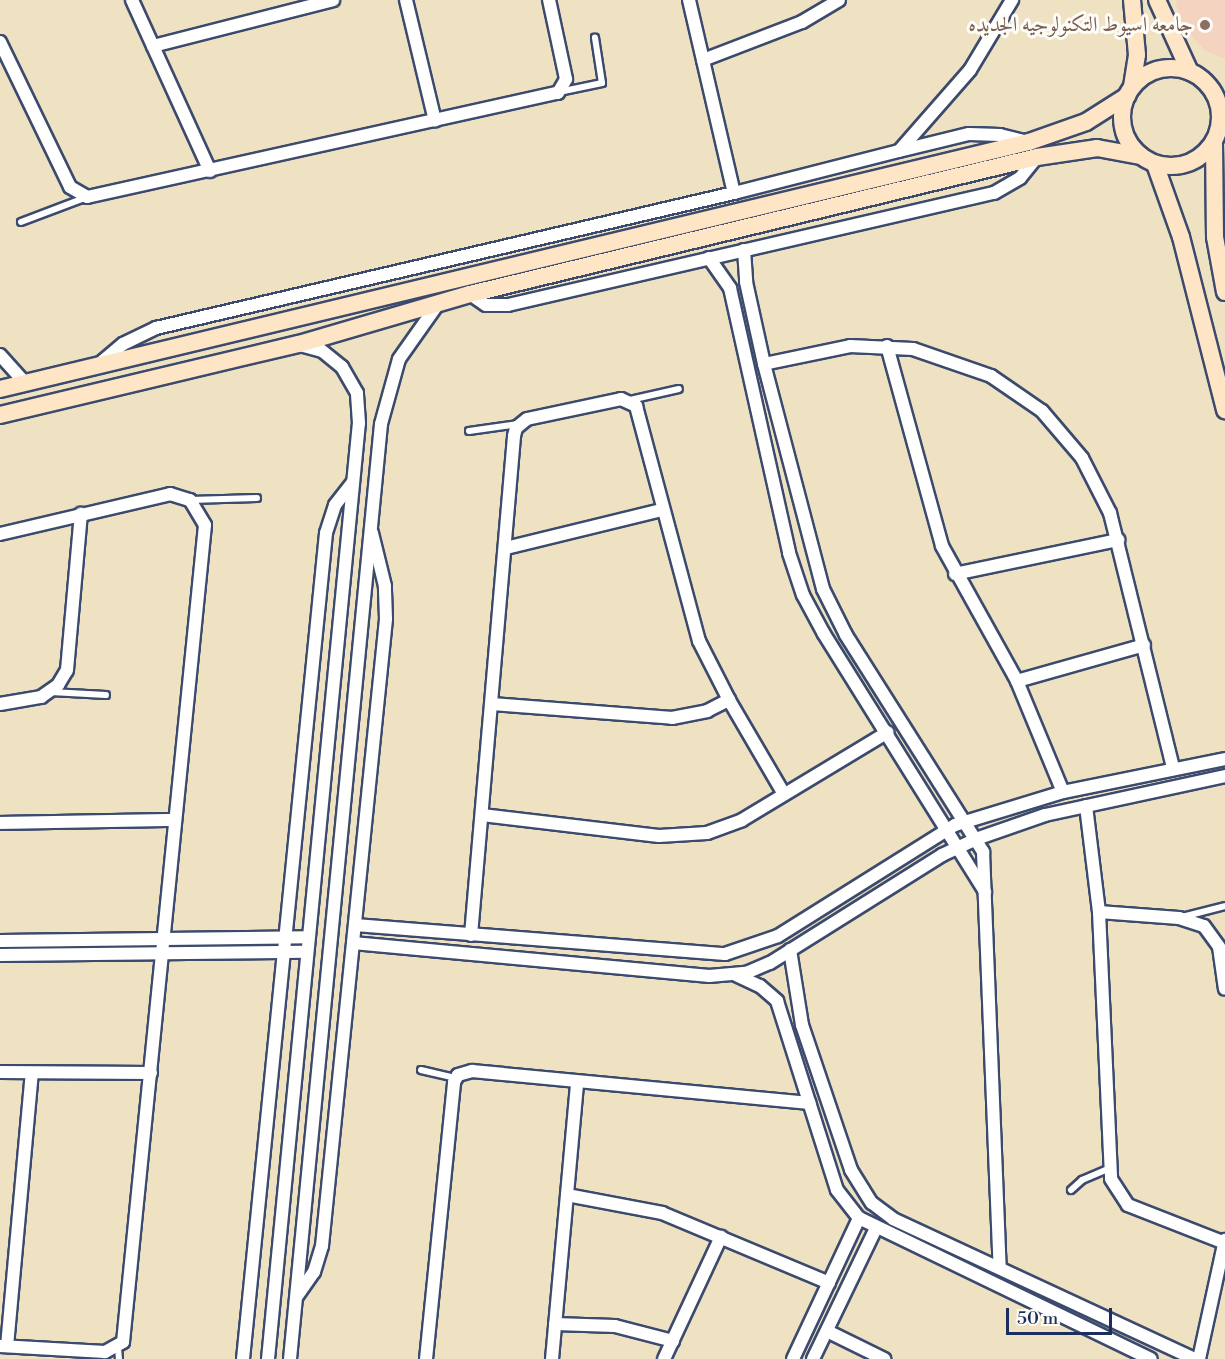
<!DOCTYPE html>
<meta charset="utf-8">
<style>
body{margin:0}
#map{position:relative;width:1225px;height:1359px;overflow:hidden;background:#efe2c3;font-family:"Libre Bodoni",Amiri,serif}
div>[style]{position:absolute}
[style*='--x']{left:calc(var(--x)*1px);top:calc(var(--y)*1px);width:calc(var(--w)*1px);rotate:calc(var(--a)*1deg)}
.built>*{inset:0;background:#f4d3c1}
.roads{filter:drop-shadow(2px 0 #3b4a6d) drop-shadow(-2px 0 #3b4a6d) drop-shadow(0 2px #3b4a6d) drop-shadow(0 -2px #3b4a6d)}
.lane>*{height:6px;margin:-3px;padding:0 3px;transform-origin:3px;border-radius:3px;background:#fff}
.street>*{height:12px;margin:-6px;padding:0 6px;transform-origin:6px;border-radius:6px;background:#fff}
.secondary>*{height:16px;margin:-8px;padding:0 8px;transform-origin:8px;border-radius:8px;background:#fee5c5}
.secondary>.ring{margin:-8px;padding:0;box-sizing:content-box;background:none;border:16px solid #fee5c5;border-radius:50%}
.dots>*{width:16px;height:16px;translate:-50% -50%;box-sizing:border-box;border:3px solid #fdfcf7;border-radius:50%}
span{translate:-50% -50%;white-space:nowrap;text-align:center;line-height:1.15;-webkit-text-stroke:6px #fdfcf7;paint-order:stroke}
.education-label{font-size:21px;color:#785e54}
.right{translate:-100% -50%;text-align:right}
.scale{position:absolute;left:1006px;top:1308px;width:106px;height:27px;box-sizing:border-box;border:3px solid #1b2f5e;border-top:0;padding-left:8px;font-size:18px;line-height:21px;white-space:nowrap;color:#1b2f5e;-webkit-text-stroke:4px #fdfcf7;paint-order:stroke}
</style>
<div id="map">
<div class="built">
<i style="clip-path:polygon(1176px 0,1225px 0,1225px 59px,1206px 51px,1190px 35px,1178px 15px)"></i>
</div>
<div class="roads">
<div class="lane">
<i style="--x:559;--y:92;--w:44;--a:-11.8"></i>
<i style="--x:602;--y:83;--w:46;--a:-98.8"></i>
<i style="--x:21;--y:222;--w:71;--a:-20.7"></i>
<i style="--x:630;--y:400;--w:50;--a:-12.7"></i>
<i style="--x:469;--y:431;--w:50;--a:-8"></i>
<i style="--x:190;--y:500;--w:67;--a:-1.7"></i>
<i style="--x:51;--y:692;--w:55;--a:3.1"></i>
<i style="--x:1182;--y:917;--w:44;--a:-14.3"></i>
<i style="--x:421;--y:1070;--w:36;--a:13"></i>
<i style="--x:1071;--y:1190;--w:15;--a:-42"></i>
<i style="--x:1082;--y:1180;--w:30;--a:-23"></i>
<i style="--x:118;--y:1348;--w:11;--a:85"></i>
</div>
<div class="street">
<i style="--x:132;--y:0;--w:188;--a:65.5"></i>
<i style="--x:406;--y:0;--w:124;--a:76.5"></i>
<i style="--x:689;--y:0;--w:198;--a:76.9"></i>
<i style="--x:0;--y:42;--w:161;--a:64.2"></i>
<i style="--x:70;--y:187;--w:20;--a:30"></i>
<i style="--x:87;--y:197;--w:482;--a:-12.5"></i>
<i style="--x:558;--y:93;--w:16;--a:-60"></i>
<i style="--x:566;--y:79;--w:81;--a:-102.1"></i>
<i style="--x:153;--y:46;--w:186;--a:-14.3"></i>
<i style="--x:703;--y:60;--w:106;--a:-21"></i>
<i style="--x:802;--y:22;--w:43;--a:-30.7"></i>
<i style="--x:900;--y:150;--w:106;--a:-48.8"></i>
<i style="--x:970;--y:70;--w:82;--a:-59"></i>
<i style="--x:744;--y:250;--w:32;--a:86"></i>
<i style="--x:746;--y:282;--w:84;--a:77.6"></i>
<i style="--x:764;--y:364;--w:233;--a:75.3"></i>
<i style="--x:823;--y:589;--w:51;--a:63.4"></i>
<i style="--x:846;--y:635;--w:257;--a:57.7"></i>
<i style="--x:983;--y:852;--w:415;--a:87.7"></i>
<i style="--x:709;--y:258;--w:37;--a:55"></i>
<i style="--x:730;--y:288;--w:271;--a:77.4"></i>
<i style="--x:789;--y:553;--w:44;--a:71.6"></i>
<i style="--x:803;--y:595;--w:44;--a:61.7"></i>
<i style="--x:824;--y:634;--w:304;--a:58"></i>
<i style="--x:470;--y:294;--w:19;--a:35"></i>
<i style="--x:486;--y:305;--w:22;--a:0"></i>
<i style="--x:508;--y:305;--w:499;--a:-13"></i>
<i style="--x:994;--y:193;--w:30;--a:-30"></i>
<i style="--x:1020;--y:178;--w:27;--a:-51"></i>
<i style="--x:887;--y:346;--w:207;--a:74.6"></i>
<i style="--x:942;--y:546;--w:154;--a:60.9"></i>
<i style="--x:1017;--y:681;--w:120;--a:67.5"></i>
<i style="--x:0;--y:355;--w:38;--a:48"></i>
<i style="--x:99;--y:364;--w:31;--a:-40"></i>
<i style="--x:123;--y:344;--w:37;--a:-26"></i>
<i style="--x:156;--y:328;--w:594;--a:-13.15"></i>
<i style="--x:734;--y:193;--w:170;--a:-14.3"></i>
<i style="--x:899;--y:151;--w:72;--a:-13.7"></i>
<i style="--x:969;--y:134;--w:31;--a:2"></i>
<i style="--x:1000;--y:135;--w:29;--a:14"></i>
<i style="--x:764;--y:364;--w:88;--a:-11.8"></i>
<i style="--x:850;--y:346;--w:63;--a:2.7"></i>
<i style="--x:913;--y:349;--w:83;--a:19.1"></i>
<i style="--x:991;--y:376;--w:62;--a:34.5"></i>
<i style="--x:1042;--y:411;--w:62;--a:49.6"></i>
<i style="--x:1082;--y:458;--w:62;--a:63"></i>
<i style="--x:1110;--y:513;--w:263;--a:76.1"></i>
<i style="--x:0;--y:534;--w:175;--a:-13.2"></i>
<i style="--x:170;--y:494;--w:21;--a:17"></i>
<i style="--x:190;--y:500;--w:29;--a:59"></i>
<i style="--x:205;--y:525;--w:821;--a:95.73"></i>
<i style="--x:123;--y:1342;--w:21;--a:151"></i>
<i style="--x:105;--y:1352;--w:105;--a:-176.7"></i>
<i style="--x:506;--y:548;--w:161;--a:-13.7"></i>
<i style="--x:955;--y:574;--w:167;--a:-11.8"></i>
<i style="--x:1017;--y:681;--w:132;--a:-15.8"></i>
<i style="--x:0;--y:704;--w:42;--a:-9.7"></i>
<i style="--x:41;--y:697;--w:21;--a:-35"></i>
<i style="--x:58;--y:685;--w:17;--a:-59"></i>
<i style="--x:67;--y:670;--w:157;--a:-84.9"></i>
<i style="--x:492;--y:704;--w:181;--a:4.4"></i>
<i style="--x:672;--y:718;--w:36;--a:-11"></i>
<i style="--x:707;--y:711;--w:25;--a:-27"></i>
<i style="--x:1086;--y:806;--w:107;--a:83"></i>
<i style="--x:1099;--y:912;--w:267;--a:87.4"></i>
<i style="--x:1111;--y:1179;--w:31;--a:57"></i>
<i style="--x:1128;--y:1205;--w:104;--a:21.4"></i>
<i style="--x:482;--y:815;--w:178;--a:6.8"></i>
<i style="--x:659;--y:836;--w:48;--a:-3.6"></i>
<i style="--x:707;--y:833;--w:37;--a:-20"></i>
<i style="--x:742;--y:820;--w:170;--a:-31.1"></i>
<i style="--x:0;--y:823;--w:175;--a:-1"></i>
<i style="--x:1099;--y:912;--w:80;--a:4.3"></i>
<i style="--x:1179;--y:918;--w:26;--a:18"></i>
<i style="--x:1204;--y:926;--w:26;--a:54"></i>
<i style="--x:1219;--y:947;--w:42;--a:81.9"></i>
<i style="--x:355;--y:925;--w:371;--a:4.5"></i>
<i style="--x:725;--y:954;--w:56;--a:-18.8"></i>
<i style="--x:778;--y:936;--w:209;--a:-32.1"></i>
<i style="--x:955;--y:825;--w:113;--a:-17"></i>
<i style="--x:1063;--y:792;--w:165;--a:-11.5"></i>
<i style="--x:471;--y:935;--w:501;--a:-85.07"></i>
<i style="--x:514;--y:436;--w:8;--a:-76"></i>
<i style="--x:516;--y:428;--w:14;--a:-39"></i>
<i style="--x:527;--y:419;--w:96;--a:-12"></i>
<i style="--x:621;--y:399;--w:17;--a:25"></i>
<i style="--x:636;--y:406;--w:243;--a:75"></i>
<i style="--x:699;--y:641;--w:66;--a:63"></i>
<i style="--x:729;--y:700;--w:109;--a:59.7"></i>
<i style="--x:0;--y:941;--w:308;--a:-0.7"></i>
<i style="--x:353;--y:943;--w:358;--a:5.3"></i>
<i style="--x:709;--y:976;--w:37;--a:-5"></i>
<i style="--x:746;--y:973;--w:26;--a:-23"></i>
<i style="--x:770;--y:963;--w:203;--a:-32.1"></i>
<i style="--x:942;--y:855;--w:38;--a:-25"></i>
<i style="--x:976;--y:839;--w:73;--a:-19.2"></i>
<i style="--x:1045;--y:815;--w:184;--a:-12.2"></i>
<i style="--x:790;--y:950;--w:76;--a:80.9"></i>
<i style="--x:802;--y:1025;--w:153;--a:71.3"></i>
<i style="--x:851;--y:1170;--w:39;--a:58"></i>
<i style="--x:872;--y:1203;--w:26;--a:37"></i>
<i style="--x:893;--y:1219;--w:333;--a:24.9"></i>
<i style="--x:0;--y:955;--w:306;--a:-0.6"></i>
<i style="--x:736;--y:975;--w:26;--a:25"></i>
<i style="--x:760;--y:986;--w:23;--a:41"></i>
<i style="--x:777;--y:1001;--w:198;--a:72.4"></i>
<i style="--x:837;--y:1190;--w:36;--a:52"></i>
<i style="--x:859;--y:1218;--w:324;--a:25.8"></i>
<i style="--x:0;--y:1072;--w:151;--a:0.4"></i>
<i style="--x:567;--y:1195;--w:97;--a:10.7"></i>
<i style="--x:662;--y:1213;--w:181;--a:22.7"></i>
<i style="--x:297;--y:1296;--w:29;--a:-55"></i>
<i style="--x:314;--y:1272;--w:27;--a:-73"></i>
<i style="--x:322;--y:1246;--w:630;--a:-84.17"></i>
<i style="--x:386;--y:619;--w:33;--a:-92"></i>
<i style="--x:385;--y:586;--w:55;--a:-103.8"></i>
<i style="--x:555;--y:1324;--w:60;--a:1.9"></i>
<i style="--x:615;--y:1326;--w:60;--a:14.5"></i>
<i style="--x:827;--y:1331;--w:64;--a:26.2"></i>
<i style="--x:7;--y:1346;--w:274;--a:-84.8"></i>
<i style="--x:243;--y:1359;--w:830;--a:-84.26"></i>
<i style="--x:326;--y:533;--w:29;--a:-72"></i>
<i style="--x:335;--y:505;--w:29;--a:-52"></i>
<i style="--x:268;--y:1359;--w:940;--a:-84.45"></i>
<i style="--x:359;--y:423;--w:30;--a:-94"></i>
<i style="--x:357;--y:393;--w:30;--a:-120"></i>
<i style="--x:342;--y:367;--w:26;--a:-141"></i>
<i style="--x:322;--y:351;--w:23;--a:-165"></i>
<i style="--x:290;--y:1359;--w:939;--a:-84.44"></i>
<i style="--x:381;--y:424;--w:67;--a:-74.5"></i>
<i style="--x:399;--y:359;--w:67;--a:-54.7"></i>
<i style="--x:426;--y:1359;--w:278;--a:-84.2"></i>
<i style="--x:454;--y:1082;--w:8;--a:-60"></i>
<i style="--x:458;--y:1075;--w:15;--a:-16"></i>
<i style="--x:472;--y:1071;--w:339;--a:5.4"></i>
<i style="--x:552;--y:1359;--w:278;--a:-84.8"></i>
<i style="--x:664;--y:1359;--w:135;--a:-65"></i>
<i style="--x:793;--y:1359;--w:156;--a:-64.9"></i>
<i style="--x:813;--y:1359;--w:145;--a:-64.3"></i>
<i style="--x:1199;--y:1359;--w:122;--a:-77.7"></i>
</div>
<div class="secondary">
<i style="--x:1132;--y:0;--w:55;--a:84.8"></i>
<i style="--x:1137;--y:55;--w:33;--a:99"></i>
<i style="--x:1157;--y:0;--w:79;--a:65.4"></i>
<i class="ring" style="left:1122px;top:68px;width:82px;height:82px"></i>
<i style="--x:1214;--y:142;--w:95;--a:89.4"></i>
<i style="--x:1215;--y:237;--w:56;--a:79.7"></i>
<i style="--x:1155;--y:164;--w:77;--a:70.4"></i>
<i style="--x:1181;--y:237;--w:179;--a:75.7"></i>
<i style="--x:0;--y:389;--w:1058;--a:-13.5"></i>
<i style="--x:1029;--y:142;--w:60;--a:-19.3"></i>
<i style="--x:1086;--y:122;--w:49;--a:-32.4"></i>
<i style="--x:0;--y:415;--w:307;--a:-13.4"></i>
<i style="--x:299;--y:344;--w:178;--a:-16.3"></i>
<i style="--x:470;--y:294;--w:583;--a:-13.58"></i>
<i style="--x:1037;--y:157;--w:61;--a:-8.5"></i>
<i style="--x:1097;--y:148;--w:45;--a:10.3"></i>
</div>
</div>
<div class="dots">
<i style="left:1205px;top:25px;background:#8d6e63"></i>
</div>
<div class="education-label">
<span class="right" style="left:1193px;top:25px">جامعه اسيوط التكنولوجيه الجديده</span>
</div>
<div class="scale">50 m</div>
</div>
